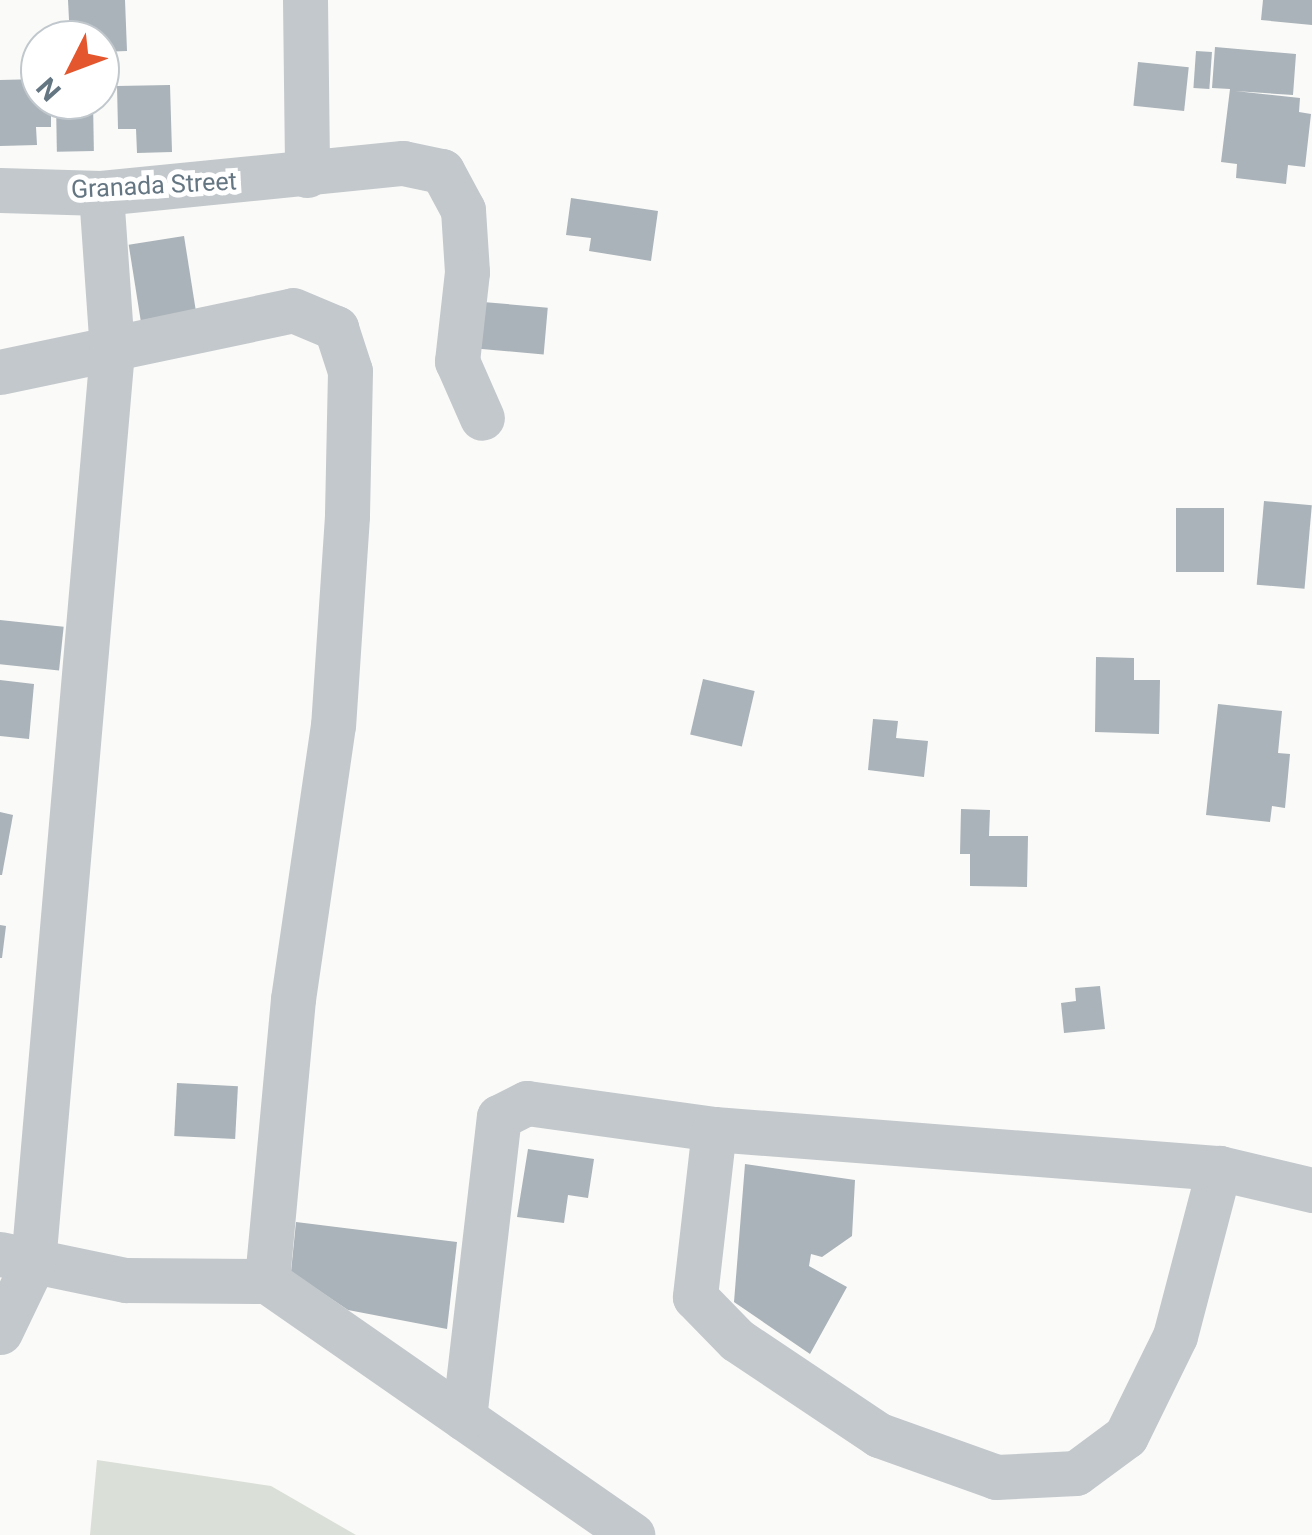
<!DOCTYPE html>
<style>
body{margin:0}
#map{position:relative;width:1312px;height:1535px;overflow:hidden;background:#fafaf8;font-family:Roboto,sans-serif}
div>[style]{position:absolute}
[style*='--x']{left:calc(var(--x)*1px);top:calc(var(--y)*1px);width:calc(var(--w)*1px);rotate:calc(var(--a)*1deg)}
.green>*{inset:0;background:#dadfd7}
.building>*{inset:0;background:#aab3b9;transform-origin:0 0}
.minor>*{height:45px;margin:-22.5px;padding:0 22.5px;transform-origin:22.5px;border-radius:22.5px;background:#c3c8cc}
span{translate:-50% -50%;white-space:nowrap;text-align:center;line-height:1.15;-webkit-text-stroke:10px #fff;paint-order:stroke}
.street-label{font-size:25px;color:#657683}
.north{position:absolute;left:20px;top:20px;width:100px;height:100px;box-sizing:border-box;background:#fff;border:2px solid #c1c8cd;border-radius:50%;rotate:228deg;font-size:28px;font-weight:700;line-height:40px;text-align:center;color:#657683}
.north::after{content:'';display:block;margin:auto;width:35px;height:45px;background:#e4572e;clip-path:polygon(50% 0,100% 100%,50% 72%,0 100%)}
</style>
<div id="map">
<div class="green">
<i style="clip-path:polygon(97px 1460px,271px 1486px,356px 1535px,90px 1535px)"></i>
</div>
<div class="building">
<i style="clip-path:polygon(68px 0,125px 0,127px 51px,100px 52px,100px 40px,70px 40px)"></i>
<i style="clip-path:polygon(1263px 0,1312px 0,1312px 25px,1261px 20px)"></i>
<i style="clip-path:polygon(1215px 47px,1296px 54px,1293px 95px,1235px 91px,1300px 98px,1299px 112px,1311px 114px,1305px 167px,1288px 165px,1286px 184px,1236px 178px,1237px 164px,1221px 162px,1230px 89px,1212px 88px)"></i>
<i style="left:1196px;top:51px;width:16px;height:37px;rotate:4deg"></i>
<i style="left:1138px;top:62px;width:51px;height:44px;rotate:6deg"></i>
<i style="clip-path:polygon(40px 79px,40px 100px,51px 100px,51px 127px,36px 127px,37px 145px,0 146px,0 80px)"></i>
<i style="clip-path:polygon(170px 85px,172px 152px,137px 153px,136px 129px,118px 129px,117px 86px)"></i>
<i style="left:93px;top:101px;width:50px;height:37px;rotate:89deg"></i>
<i style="clip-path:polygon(571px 198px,658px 211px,651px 261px,589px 251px,591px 238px,566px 235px)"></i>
<i style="left:184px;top:236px;width:81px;height:56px;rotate:81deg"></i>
<i style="left:483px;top:302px;width:65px;height:47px;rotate:5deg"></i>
<i style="left:1264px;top:501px;width:48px;height:84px;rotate:5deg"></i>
<i style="left:1176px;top:508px;width:48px;height:64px"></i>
<i style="left:0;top:620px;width:64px;height:44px;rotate:6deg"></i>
<i style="clip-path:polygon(1096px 657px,1134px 658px,1134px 680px,1160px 680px,1159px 734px,1095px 732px)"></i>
<i style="left:703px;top:679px;width:53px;height:57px;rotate:13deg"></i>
<i style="clip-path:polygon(0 680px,34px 684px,29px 739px,0 736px)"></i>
<i style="clip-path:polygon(1218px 704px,1282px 711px,1278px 753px,1290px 754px,1285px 808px,1272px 806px,1270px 822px,1206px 815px)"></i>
<i style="clip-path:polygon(873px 719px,898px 721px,896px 738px,928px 741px,924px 777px,868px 770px)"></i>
<i style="clip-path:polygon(961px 809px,990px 810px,989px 836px,1028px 836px,1027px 887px,970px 886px,970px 854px,960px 854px)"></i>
<i style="clip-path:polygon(0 812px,13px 815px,2px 875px,0 875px)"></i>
<i style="clip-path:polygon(0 925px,6px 926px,2px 958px,0 958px)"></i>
<i style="clip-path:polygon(1100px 986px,1105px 1029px,1064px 1033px,1061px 1003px,1076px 1001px,1075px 988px)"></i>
<i style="left:177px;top:1083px;width:61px;height:53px;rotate:3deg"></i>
<i style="clip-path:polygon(528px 1149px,594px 1159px,588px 1198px,568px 1195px,564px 1223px,517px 1217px)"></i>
<i style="clip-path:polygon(745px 1164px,855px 1180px,852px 1236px,822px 1257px,811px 1254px,809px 1266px,847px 1287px,810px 1354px,734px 1302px)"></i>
<i style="clip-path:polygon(296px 1222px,457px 1242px,447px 1329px,348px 1310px,291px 1272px)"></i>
</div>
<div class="minor">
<i style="--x:305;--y:0;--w:175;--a:89.3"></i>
<i style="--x:0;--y:190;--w:101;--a:1.7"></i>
<i style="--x:101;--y:193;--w:303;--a:-5.7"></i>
<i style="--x:403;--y:163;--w:40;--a:12"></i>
<i style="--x:442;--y:171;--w:44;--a:61.7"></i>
<i style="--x:463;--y:210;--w:62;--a:86.3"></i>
<i style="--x:467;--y:272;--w:90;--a:96.4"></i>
<i style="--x:457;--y:361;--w:62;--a:66.3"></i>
<i style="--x:0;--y:372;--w:299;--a:-11.9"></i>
<i style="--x:293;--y:310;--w:47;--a:22.7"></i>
<i style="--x:336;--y:328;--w:45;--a:72"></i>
<i style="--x:350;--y:371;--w:145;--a:91.2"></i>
<i style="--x:347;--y:516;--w:209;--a:93.8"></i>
<i style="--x:333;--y:725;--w:277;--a:98.3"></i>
<i style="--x:293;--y:999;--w:283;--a:95.3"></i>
<i style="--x:714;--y:1129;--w:169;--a:96.5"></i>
<i style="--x:695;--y:1297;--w:60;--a:45.7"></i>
<i style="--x:737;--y:1340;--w:171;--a:33.8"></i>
<i style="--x:879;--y:1435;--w:124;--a:19.7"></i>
<i style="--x:996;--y:1477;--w:80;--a:-2.9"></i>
<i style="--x:1076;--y:1473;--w:62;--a:-36.5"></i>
<i style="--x:1126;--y:1436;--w:111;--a:-63.9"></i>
<i style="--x:1175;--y:1336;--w:174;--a:-75.3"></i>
<i style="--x:0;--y:1254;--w:129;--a:11.7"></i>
<i style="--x:126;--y:1280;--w:141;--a:0.4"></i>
<i style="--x:267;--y:1281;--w:445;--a:34.8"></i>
<i style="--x:0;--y:1332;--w:76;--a:-64.4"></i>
<i style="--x:33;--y:1263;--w:915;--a:-85.05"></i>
<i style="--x:112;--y:351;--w:158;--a:-94"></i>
<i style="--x:464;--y:1418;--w:303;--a:-83.4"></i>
<i style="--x:499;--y:1117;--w:31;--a:-27"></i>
<i style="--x:527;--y:1103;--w:189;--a:7.9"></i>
<i style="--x:714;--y:1129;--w:507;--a:4.42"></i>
<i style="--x:1219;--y:1168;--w:96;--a:13.3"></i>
</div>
<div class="street-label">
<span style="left:154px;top:186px;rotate:-3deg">Granada Street</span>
</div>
<div class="north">N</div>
</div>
